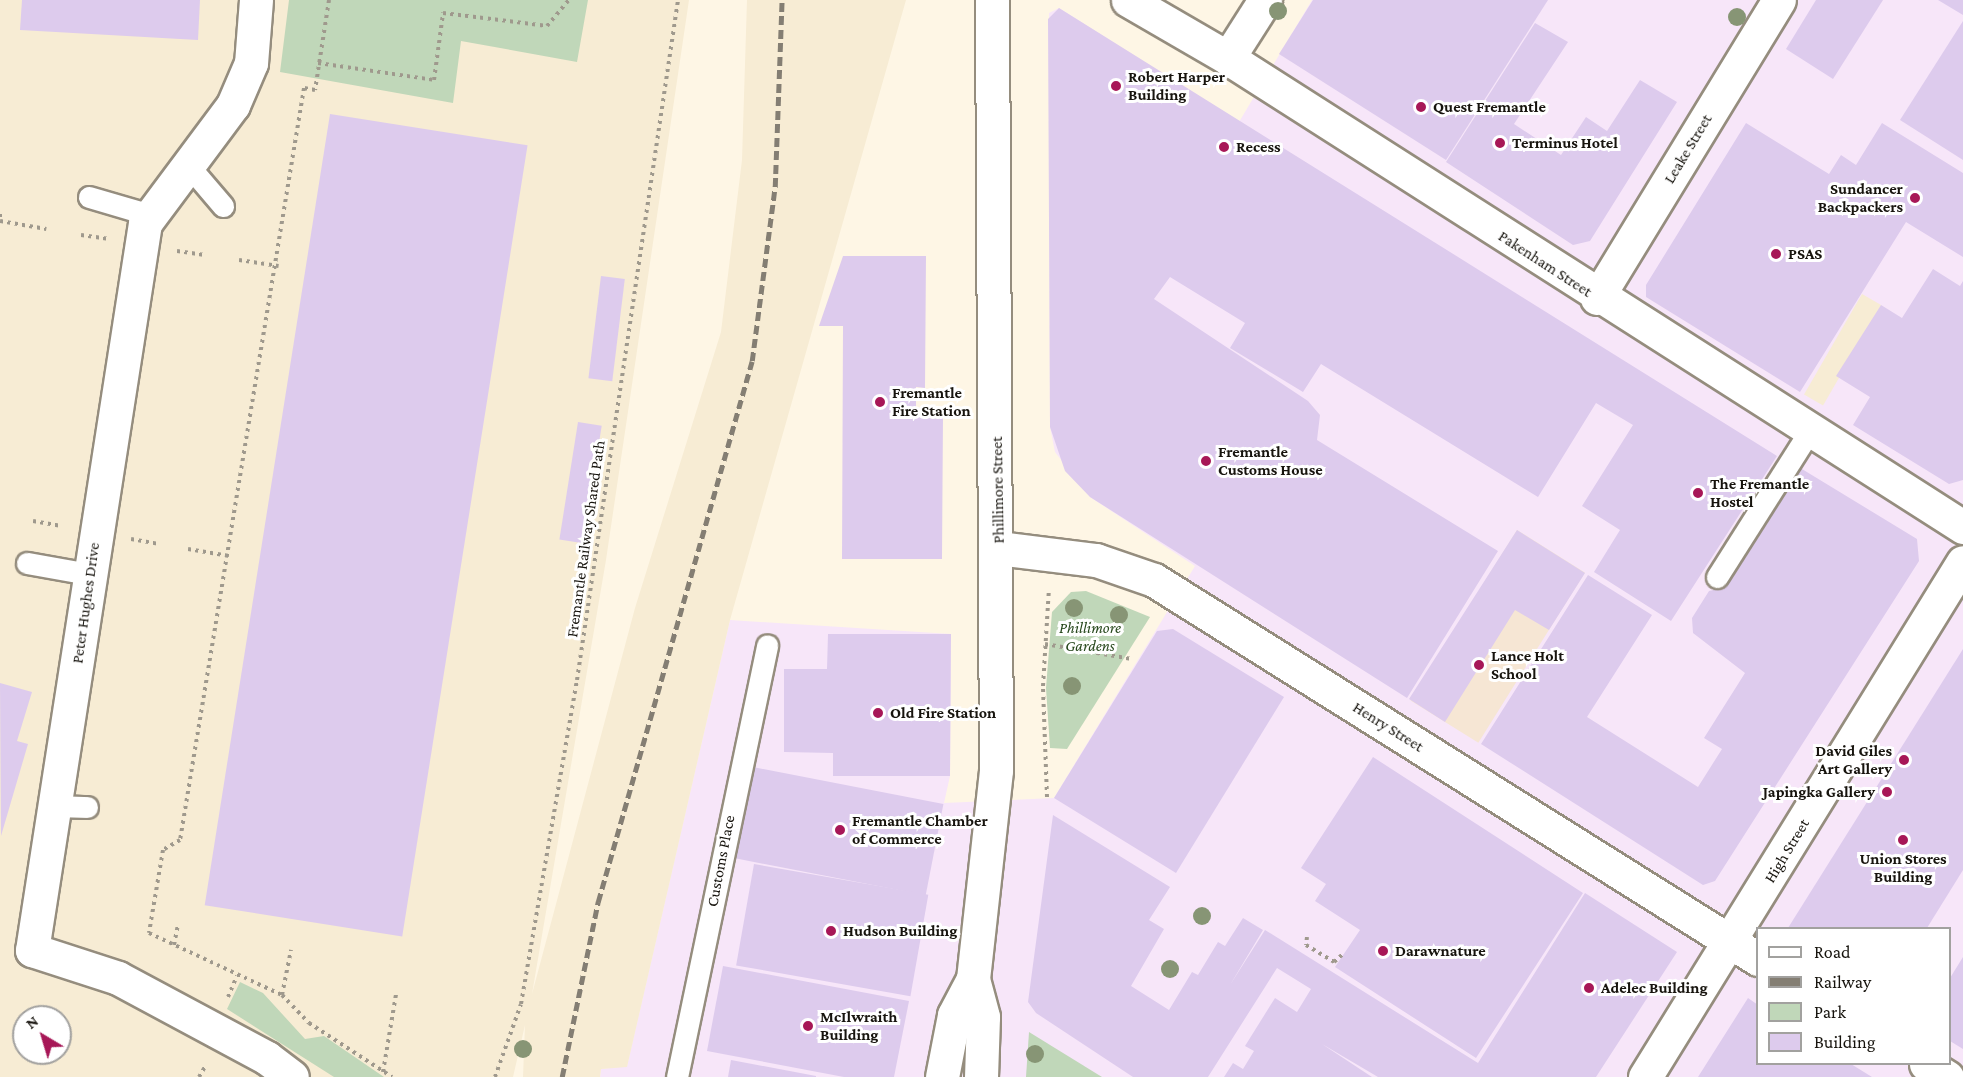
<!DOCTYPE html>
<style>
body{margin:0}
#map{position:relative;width:1963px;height:1077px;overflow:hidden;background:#fef6e5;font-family:"Crimson Pro",serif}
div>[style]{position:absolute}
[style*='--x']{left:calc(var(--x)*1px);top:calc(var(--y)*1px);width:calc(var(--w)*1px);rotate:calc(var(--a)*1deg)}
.commercial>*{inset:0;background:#f7e6f9}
.built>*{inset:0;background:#f7ecd4;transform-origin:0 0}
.education>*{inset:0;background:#f6e6d4;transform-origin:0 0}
.green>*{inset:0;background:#c0d7b9}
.building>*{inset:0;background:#ddcbed;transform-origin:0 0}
.path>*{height:4px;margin-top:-2px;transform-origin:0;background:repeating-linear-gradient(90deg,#9f998d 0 3px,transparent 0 7.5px)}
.roads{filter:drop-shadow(2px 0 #958d7e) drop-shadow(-2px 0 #958d7e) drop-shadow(0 2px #958d7e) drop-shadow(0 -2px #958d7e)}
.lane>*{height:21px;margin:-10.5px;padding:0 10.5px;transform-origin:10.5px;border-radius:10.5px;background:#fff}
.street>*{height:33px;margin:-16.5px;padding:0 16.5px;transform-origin:16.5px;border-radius:16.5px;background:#fff}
.secondary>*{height:33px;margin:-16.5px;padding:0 16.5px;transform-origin:16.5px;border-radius:16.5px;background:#fff}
.rail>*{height:4.5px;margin-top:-2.25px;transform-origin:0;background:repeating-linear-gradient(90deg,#847e73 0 9px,transparent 0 13.5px)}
.trees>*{width:18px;height:18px;margin:-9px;border-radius:50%;background:#879575}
.dots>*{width:16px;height:16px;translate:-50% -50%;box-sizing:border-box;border:3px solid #fff;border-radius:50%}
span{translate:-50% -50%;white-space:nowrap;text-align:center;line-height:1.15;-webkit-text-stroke:6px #fff;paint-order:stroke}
.poi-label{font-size:16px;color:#17140e;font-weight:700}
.left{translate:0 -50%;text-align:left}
.right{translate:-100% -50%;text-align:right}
.street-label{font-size:16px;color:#17140e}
.park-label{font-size:16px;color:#25461a;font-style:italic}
.legend{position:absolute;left:1756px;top:927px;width:195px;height:138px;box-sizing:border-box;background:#fff;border:2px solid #a2a19f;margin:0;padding:8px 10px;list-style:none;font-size:18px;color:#17140e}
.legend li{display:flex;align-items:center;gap:12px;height:30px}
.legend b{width:30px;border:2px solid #a2a19f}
.north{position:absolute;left:12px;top:1005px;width:60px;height:60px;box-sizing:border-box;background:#fff;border:2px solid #a2a19f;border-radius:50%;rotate:322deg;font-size:16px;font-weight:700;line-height:24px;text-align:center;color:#17140e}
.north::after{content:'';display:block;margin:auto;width:21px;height:27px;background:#a71757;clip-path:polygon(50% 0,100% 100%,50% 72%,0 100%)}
</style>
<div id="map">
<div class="commercial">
<i style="clip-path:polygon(evenodd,1312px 0,1963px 0,1963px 1077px,600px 1077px,601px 1069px,627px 1066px,730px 620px,951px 634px,950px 776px,944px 803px,1054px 798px,1195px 566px,1090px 497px,1055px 452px,1050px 427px,1049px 13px,1059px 8px,1239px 122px,1312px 0,1758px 928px,1950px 928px,1950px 1064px,1758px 1064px,1758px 928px)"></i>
</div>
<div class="built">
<i style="clip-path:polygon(evenodd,0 0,689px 0,606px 560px,532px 994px,635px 608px,721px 332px,742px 160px,747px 0,906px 0,730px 620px,627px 1067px,601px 1069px,600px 1077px,523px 1077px,525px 1025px,513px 1077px,0 1077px,0 0,24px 1017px,60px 1017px,60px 1053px,24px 1053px,24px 1017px)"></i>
<i style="left:1862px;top:294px;width:22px;height:116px;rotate:30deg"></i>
</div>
<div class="education">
<i style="left:1517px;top:530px;width:80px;height:201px;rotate:32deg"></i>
</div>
<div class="green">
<i style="clip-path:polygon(289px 0,588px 0,577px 62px,461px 41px,453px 103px,280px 72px)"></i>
<i style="clip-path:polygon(1086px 591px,1150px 617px,1067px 749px,1050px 748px,1046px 688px,1052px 612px,1071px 592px)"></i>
<i style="clip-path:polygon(240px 982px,263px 993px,305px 1039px,324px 1036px,384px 1077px,334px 1077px,227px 1009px)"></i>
<i style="clip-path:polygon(1029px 1032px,1102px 1077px,1026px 1077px)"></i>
</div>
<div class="building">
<i style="clip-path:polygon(22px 0,200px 0,198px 40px,20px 30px)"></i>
<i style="clip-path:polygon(1313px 0,1548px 0,1446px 160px,1279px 54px)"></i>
<i style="clip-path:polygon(1816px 0,1883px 0,1833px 79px,1786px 49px)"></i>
<i style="clip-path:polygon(1938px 0,1963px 0,1963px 15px)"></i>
<i style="clip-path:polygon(1059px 8px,1777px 456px,1671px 621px,1594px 572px,1620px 530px,1582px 506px,1633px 425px,1596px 403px,1538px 497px,1321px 364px,1303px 392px,1230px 348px,1245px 323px,1170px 277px,1154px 299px,1308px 401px,1320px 415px,1317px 440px,1498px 551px,1407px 698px,1090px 497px,1065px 471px,1050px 427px,1048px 19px)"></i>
<i style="clip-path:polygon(1963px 21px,1963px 160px,1900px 120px)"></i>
<i style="clip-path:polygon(1535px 23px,1568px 42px,1514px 124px,1561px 155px,1586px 117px,1607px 131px,1640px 80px,1677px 102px,1590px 241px,1573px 245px,1446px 162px)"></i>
<i style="left:330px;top:114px;width:200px;height:801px;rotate:9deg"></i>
<i style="clip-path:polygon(1746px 123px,1829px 174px,1841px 155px,1856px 165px,1882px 123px,1963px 173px,1963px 257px,1906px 222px,1800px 392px,1646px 297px,1646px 285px)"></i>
<i style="clip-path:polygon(843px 256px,926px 256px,925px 388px,916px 387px,916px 416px,943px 416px,942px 559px,842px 559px,843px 326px,819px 326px)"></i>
<i style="clip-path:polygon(1933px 269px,1960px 286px,1963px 281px,1963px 480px,1949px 484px,1853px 425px,1870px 397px,1836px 376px,1881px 305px,1902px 318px)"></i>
<i style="left:601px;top:276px;width:24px;height:103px;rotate:7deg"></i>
<i style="left:578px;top:422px;width:24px;height:119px;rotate:9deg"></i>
<i style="clip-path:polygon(1797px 466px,1917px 539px,1919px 561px,1715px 881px,1703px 885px,1481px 744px,1588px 575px,1652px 615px,1587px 717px,1698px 787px,1722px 749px,1704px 738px,1745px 673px,1693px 633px,1692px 618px,1709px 591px,1722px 588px)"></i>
<i style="clip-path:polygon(1517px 530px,1585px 573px,1549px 630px,1515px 610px,1445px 722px,1409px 699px)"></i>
<i style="clip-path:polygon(1173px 629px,1284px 697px,1176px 873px,1054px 798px,1157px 631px)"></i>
<i style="clip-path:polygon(828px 634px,951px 634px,950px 776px,833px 776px,833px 753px,784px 752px,784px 669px,827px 669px)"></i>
<i style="clip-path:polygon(1963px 649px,1963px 870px,1927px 928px,1788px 928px)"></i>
<i style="clip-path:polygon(0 683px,32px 692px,17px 741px,28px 744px,1px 836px)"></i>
<i style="clip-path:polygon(1373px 757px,1583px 893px,1476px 1058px,1335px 967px,1360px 930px,1315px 901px,1326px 884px,1301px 868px)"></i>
<i style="left:753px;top:767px;width:194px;height:93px;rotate:11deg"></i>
<i style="clip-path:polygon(1053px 815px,1170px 887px,1149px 920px,1164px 929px,1131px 986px,1169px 1010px,1192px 972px,1198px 975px,1218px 942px,1225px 946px,1243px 918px,1263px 930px,1230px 985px,1265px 930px,1478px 1063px,1585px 893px,1677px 952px,1596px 1077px,1378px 1077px,1322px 1044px,1372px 1077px,1224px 1077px,1233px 1063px,1243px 1069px,1254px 1051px,1245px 1046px,1275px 998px,1297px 1012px,1311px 989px,1277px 968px,1208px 1077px,1133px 1077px,1036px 1013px,1028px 1002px)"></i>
<i style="left:754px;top:864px;width:177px;height:103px;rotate:10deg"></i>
<i style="clip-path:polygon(1963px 957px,1963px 1049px,1950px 1041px,1950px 978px)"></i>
<i style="clip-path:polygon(723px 966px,909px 1001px,894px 1077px,844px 1077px,707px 1051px)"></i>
<i style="clip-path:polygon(1748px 998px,1758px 1005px,1758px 1064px,1851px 1064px,1872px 1077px,1698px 1077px)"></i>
<i style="clip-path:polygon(731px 1060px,816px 1076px,816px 1077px,728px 1077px)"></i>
</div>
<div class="path">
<i style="--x:329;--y:0;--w:91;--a:98.8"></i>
<i style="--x:315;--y:90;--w:11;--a:-170"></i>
<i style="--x:304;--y:88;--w:762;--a:99.36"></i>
<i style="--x:180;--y:840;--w:20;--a:150"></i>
<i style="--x:163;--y:850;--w:84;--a:99.6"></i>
<i style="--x:149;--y:933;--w:147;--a:25"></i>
<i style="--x:282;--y:995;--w:39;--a:46"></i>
<i style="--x:309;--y:1023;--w:99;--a:33"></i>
<i style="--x:318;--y:63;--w:117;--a:8.3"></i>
<i style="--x:434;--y:80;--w:68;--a:-82.3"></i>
<i style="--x:443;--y:13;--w:105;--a:7.1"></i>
<i style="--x:547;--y:26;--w:34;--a:-50"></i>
<i style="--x:0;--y:214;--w:7;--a:90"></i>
<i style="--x:0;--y:221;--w:47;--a:9.9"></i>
<i style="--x:81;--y:235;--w:27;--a:8"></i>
<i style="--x:177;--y:251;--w:28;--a:8"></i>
<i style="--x:239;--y:260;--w:40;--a:8.5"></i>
<i style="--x:33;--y:521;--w:29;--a:10"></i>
<i style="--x:131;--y:539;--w:28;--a:10"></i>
<i style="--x:188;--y:549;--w:42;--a:9.7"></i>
<i style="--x:1045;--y:644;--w:88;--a:9.8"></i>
<i style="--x:1047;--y:797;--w:111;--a:-92.1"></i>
<i style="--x:1043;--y:686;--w:97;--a:-86.5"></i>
<i style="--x:1307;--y:937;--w:8;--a:97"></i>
<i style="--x:1306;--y:945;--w:33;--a:31"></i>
<i style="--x:1334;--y:962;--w:12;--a:-42"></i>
<i style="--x:174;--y:945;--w:21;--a:-79"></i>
<i style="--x:282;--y:995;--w:46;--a:-78.7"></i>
<i style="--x:228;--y:997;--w:23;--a:-67"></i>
<i style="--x:383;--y:1072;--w:79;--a:-80.5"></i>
<i style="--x:199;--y:1077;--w:14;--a:-60"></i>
<i style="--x:495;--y:1077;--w:77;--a:-70.4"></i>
<i style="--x:521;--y:1004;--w:329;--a:-80.2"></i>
<i style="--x:577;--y:680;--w:687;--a:-81.55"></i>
</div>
<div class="roads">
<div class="lane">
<i style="--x:188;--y:165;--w:54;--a:49.5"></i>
<i style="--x:89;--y:197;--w:60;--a:16.3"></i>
<i style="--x:27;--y:563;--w:63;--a:10.1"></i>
<i style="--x:1717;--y:577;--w:172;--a:-57.6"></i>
<i style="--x:58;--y:806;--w:29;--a:2"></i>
<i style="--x:677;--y:1077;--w:441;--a:-78.2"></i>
</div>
<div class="street">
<i style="--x:256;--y:0;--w:63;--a:94.5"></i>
<i style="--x:251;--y:63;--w:46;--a:113.2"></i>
<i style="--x:233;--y:105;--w:147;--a:126.7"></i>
<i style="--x:145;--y:223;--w:736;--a:98.83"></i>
<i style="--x:32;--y:950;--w:90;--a:18"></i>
<i style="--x:118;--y:978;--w:169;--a:28.2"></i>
<i style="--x:267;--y:1058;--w:31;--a:37"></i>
<i style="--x:1128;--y:0;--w:116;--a:30.1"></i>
<i style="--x:1228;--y:58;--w:872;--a:32.54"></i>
<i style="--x:1228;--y:58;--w:69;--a:-57.5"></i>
<i style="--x:1597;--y:298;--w:349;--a:-58.6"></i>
<i style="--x:998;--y:548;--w:99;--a:7"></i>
<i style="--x:1096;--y:560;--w:61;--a:19"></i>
<i style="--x:1154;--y:580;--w:713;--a:32.11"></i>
<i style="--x:1926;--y:1064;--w:25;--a:32"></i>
<i style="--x:1645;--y:1077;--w:605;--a:-58.31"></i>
</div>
<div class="secondary">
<i style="--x:973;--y:979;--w:39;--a:75"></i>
<i style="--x:983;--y:1017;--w:60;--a:91.9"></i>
<i style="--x:942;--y:1077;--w:63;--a:-79"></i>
<i style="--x:954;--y:1015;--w:41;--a:-62.2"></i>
<i style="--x:973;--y:979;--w:210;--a:-83.7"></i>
<i style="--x:996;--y:770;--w:770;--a:-90.3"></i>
</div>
</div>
<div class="rail">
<i style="--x:562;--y:1077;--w:179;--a:-78.4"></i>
<i style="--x:598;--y:902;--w:562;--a:-74.11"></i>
<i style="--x:752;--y:361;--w:176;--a:-82.5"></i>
<i style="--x:775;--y:187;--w:187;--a:-87.9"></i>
</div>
<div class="trees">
<i style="left:1278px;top:11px"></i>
<i style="left:1737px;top:17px"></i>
<i style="left:1074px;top:608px"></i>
<i style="left:1119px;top:615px"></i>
<i style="left:1072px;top:686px"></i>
<i style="left:1202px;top:916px"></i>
<i style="left:1170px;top:969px"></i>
<i style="left:523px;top:1049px"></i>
<i style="left:1035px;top:1054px"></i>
</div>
<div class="dots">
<i style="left:1116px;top:86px;background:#a71757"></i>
<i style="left:1421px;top:107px;background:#a71757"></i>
<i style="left:1500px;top:143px;background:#a71757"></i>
<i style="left:1224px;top:147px;background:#a71757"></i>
<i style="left:1915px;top:198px;background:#a71757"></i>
<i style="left:1776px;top:254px;background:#a71757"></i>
<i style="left:880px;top:402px;background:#a71757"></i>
<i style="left:1206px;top:461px;background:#a71757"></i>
<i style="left:1698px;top:493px;background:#a71757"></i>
<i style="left:1479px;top:665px;background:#a71757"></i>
<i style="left:878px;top:713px;background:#a71757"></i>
<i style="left:1904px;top:760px;background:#a71757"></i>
<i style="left:1887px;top:792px;background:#a71757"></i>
<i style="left:840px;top:830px;background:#a71757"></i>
<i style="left:1903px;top:840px;background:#a71757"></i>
<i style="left:831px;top:931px;background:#a71757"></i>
<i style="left:1383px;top:951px;background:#a71757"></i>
<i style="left:1589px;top:988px;background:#a71757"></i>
<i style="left:808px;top:1026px;background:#a71757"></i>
</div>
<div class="poi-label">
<span class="left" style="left:1128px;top:86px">Robert Harper<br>Building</span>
<span class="left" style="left:1433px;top:107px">Quest Fremantle</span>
<span class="left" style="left:1512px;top:143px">Terminus Hotel</span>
<span class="left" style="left:1236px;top:147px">Recess</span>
<span class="right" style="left:1903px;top:198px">Sundancer<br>Backpackers</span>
<span class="left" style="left:1788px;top:254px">PSAS</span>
<span class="left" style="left:892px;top:402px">Fremantle<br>Fire Station</span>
<span class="left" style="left:1218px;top:461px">Fremantle<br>Customs House</span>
<span class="left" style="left:1710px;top:493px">The Fremantle<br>Hostel</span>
<span class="left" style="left:1491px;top:665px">Lance Holt<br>School</span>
<span class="left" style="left:890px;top:713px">Old Fire Station</span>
<span class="right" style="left:1892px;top:760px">David Giles<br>Art Gallery</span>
<span class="right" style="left:1875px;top:792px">Japingka Gallery</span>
<span class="left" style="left:852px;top:830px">Fremantle Chamber<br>of Commerce</span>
<span style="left:1903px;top:868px">Union Stores<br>Building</span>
<span class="left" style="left:843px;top:931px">Hudson Building</span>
<span class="left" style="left:1395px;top:951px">Darawnature</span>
<span class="left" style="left:1601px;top:988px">Adelec Building</span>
<span class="left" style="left:820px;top:1026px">McIlwraith<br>Building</span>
</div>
<div class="street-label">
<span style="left:1688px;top:149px;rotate:-59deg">Leake Street</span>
<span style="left:1545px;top:264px;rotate:33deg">Pakenham Street</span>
<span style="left:998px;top:490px;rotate:-91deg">Phillimore Street</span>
<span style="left:586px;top:539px;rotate:-82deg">Fremantle Railway Shared Path</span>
<span style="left:86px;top:603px;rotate:-82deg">Peter Hughes Drive</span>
<span style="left:1388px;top:727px;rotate:32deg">Henry Street</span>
<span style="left:1787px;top:851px;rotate:-59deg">High Street</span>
<span style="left:721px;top:861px;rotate:-79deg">Customs Place</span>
</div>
<div class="park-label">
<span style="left:1090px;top:637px">Phillimore<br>Gardens</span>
</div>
<ul class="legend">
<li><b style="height:8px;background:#fff"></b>Road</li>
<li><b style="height:8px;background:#847e73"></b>Railway</li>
<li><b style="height:16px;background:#c0d7b9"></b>Park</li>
<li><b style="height:16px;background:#ddcbed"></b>Building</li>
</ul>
<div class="north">N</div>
</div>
